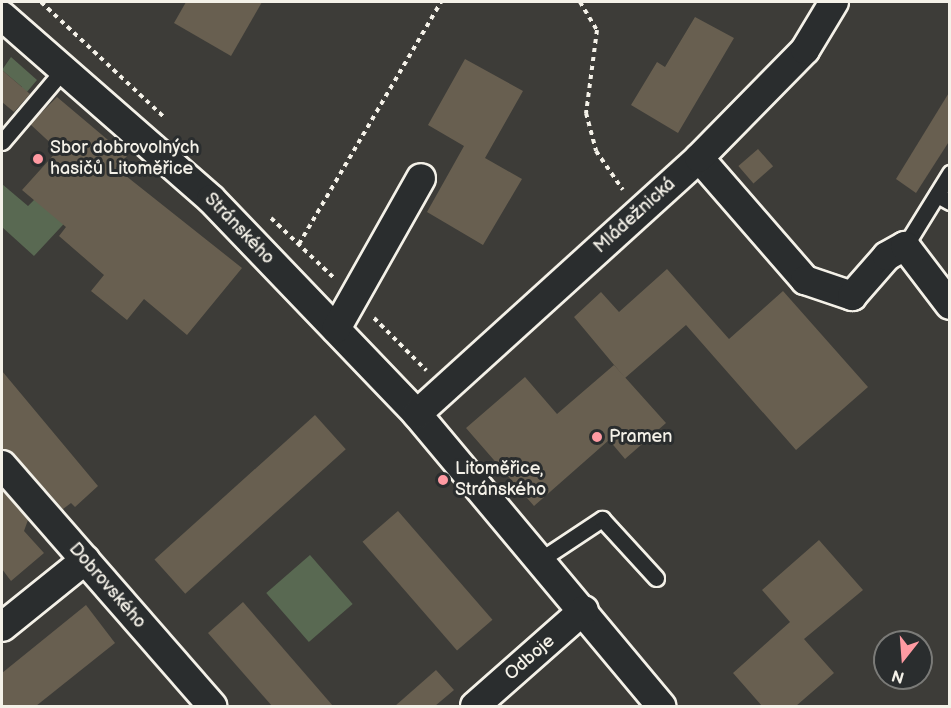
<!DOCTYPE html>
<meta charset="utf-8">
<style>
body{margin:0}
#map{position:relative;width:951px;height:708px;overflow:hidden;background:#3d3c38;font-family:"Balsamiq Sans",sans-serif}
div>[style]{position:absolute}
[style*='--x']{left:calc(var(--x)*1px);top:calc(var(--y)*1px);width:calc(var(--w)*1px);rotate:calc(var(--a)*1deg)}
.green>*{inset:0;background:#596952;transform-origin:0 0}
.building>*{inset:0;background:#685f50;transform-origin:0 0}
.path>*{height:4px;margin-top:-2px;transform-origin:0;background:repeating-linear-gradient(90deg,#f4f1e8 0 4.5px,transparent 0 9px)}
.roads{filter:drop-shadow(2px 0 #f4f1e8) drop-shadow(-2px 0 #f4f1e8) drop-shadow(0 2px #f4f1e8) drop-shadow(0 -2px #f4f1e8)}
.service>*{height:15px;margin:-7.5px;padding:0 7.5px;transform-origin:7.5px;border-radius:7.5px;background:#2a2d2e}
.minor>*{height:28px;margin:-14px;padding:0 14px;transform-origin:14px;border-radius:14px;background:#2a2d2e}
.dots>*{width:16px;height:16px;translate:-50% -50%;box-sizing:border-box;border:3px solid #2a2d2e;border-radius:50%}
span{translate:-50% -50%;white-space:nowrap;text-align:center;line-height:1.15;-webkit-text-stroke:6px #2a2d2e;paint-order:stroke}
.poi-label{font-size:18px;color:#f4f1e8}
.left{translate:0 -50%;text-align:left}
.street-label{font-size:18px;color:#f4f1e8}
.frame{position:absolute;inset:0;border:3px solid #f4f1e8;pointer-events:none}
.north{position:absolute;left:873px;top:630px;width:60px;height:60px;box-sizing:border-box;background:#2a2d2e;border:2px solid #7b7b78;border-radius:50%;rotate:197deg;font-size:16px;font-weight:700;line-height:24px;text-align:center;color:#f4f1e8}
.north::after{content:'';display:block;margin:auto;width:21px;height:27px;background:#ff9aa2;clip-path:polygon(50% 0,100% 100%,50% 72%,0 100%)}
</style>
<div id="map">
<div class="green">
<i style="clip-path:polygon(11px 57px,37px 80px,15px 106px,22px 87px,2px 70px)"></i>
<i style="clip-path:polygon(2px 184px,28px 206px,34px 200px,99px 186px,34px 256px,2px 227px)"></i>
<i style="left:310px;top:555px;width:65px;height:58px;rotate:49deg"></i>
</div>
<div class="building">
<i style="clip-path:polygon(186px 2px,262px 2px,231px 56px,174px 23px)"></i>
<i style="clip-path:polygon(695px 17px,734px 38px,678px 133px,631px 105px,657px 62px,665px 67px)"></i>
<i style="clip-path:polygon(465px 59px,523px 91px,485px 158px,522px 179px,483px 245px,427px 212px,464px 146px,428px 125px)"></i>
<i style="clip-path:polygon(2px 70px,30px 94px,14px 112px,2px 102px)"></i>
<i style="clip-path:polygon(950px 91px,950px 140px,916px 193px,896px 179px)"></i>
<i style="clip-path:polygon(57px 97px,127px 156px,116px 168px,242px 268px,187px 335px,144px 299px,127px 320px,91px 291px,104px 275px,59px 236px,66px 227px,22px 190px,58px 150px,30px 124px)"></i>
<i style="left:758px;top:149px;width:23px;height:26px;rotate:49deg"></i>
<i style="clip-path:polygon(667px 269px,729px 339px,783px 291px,868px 387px,796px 450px,686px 325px,625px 378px,574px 317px,601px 292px,619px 312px)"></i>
<i style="clip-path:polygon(614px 365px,666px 423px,625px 459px,609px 440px,534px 506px,466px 428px,525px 377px,557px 414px)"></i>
<i style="clip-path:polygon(2px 371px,98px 486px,75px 507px,71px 503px,63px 509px,14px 454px,2px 449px)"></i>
<i style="left:315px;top:415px;width:46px;height:216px;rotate:48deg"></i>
<i style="clip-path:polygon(2px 490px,28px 520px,24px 531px,44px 553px,11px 581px,2px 569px)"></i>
<i style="left:398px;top:511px;width:144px;height:47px;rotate:49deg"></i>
<i style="clip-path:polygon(819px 540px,863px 590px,804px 639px,834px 673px,796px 706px,762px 706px,733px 673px,790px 622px,762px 590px)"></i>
<i style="clip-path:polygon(243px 602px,333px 706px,272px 706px,208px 633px)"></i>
<i style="clip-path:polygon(86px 605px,115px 643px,36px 706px,2px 706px,2px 673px)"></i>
<i style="clip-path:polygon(436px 670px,454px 690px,435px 706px,395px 706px)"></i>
</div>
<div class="path">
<i style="--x:41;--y:2;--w:170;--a:43.1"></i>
<i style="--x:580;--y:2;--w:33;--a:59"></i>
<i style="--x:597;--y:30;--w:84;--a:97.5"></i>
<i style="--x:586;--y:113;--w:39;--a:75"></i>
<i style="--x:596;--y:151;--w:47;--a:55.3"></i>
<i style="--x:271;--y:218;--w:86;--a:43.6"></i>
<i style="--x:299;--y:244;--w:281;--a:-59.6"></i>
<i style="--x:374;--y:318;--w:74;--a:45"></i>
</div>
<div class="roads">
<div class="service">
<i style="--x:2;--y:142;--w:94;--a:-49.7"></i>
<i style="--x:937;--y:195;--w:15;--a:28"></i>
<i style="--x:905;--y:246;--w:86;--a:-58.3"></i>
<i style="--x:543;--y:558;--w:71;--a:-33.5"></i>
<i style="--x:602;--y:519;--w:80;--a:47.5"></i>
</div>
<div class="minor">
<i style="--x:2;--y:16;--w:278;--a:41.2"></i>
<i style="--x:211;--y:199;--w:298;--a:46.2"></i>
<i style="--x:417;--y:414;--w:381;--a:50.1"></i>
<i style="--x:699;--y:158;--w:162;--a:49"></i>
<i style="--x:805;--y:280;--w:50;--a:18.8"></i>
<i style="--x:852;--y:296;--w:53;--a:-48.8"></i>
<i style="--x:887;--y:256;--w:21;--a:-29"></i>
<i style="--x:905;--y:246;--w:74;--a:52.7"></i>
<i style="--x:336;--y:329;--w:173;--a:-60.6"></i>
<i style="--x:417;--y:414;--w:381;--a:-42.2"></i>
<i style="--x:699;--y:158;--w:151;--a:-45.5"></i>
<i style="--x:805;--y:50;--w:56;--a:-58.9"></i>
<i style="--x:2;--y:465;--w:320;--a:48.9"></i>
<i style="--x:2;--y:627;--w:107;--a:-38.9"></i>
<i style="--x:475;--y:706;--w:145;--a:-41.4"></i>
</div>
</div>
<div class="dots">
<i style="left:38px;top:159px;background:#ff9aa2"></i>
<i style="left:597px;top:437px;background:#ff9aa2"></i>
<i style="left:443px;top:480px;background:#ff9aa2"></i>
</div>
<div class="poi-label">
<span class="left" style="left:50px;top:159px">Sbor dobrovolných<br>hasičů Litoměřice</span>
<span class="left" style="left:609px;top:437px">Pramen</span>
<span class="left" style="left:455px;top:480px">Litoměřice,<br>Stránského</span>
</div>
<div class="street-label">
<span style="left:635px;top:216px;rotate:-42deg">Mládežnická</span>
<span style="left:239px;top:229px;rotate:46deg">Stránského</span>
<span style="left:107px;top:586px;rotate:49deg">Dobrovského</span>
<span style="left:530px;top:658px;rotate:-41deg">Odboje</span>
</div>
<div class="frame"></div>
<div class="north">N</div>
</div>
